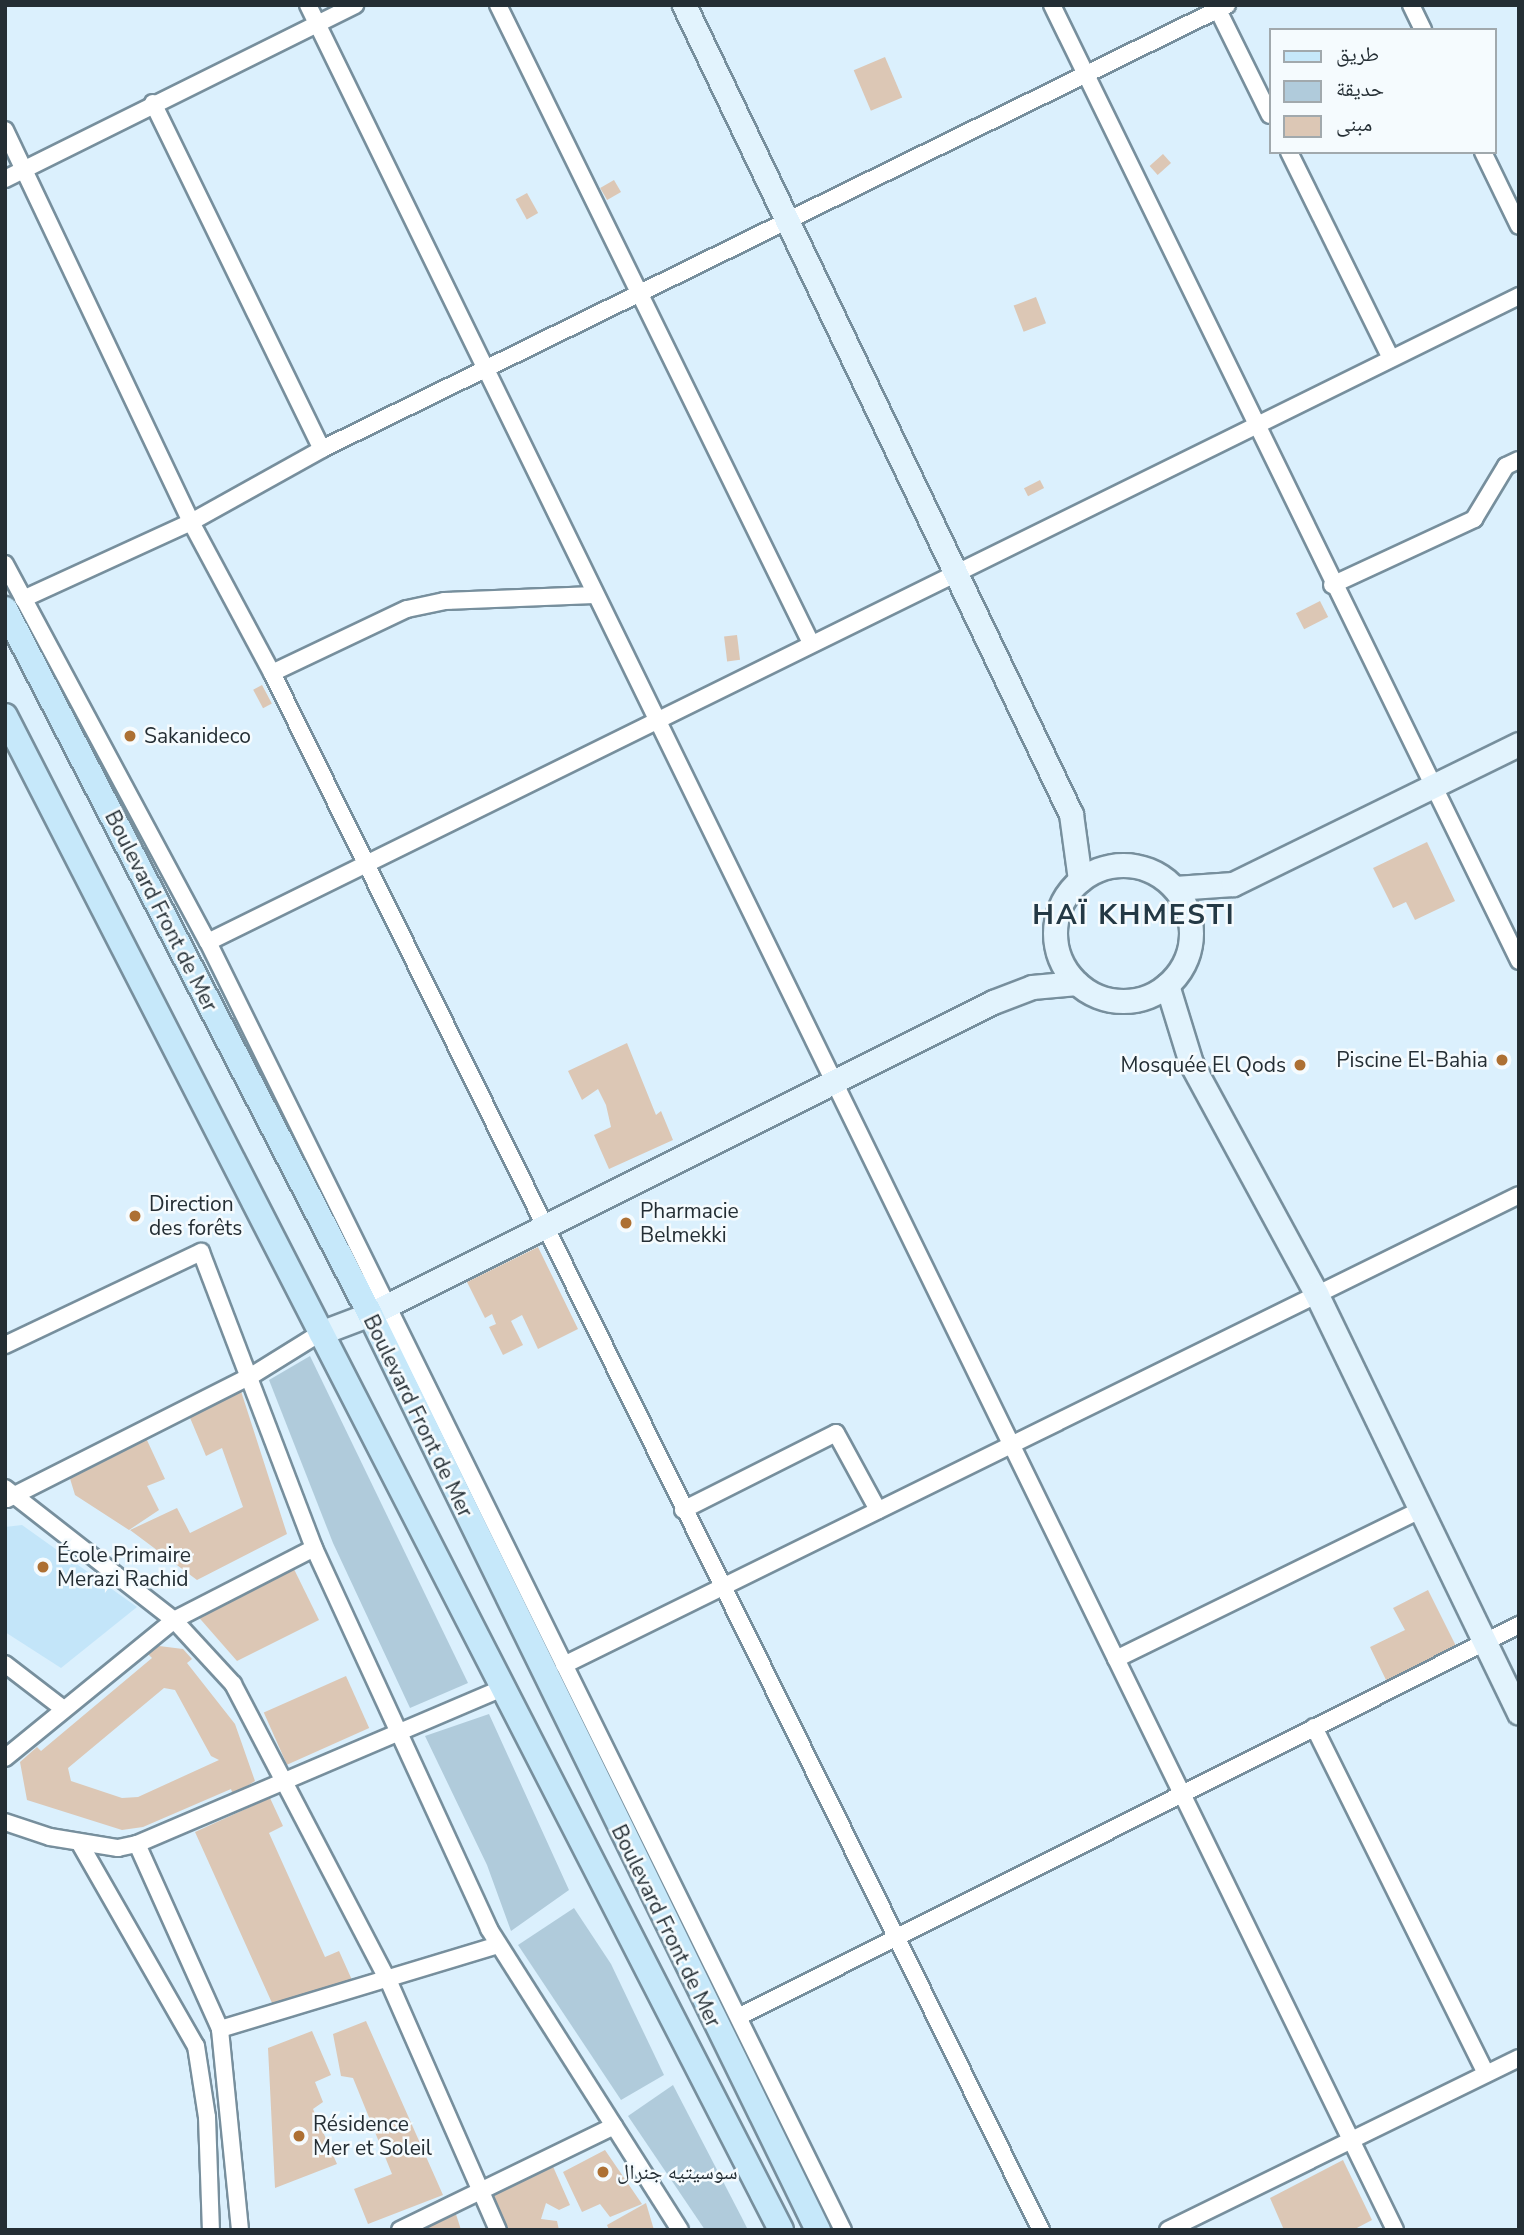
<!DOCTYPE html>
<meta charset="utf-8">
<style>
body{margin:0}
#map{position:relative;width:1524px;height:2235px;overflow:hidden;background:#dbf0fd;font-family:"Nunito Sans","Noto Naskh Arabic",sans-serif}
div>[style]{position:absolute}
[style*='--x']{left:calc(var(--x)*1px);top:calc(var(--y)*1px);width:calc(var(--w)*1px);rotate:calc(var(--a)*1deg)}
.built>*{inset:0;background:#c3e5f9}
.green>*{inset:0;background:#b0cbdb}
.building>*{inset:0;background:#dcc7b5;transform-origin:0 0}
.roads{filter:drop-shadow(2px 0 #778f9d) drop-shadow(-2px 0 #778f9d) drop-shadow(0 2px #778f9d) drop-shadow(0 -2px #778f9d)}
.street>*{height:16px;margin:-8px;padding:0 8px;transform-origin:8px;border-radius:8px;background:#fff}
.secondary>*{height:23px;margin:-11.5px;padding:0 11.5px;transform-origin:11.5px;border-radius:11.5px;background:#e2f3fd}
.secondary>.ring{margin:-11.5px;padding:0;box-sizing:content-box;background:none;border:23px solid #e2f3fd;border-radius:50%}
.primary>*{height:24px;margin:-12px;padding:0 12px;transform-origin:12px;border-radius:12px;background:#c6e8fa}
.dots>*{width:19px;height:19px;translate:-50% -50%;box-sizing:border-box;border:4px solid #f5fbfe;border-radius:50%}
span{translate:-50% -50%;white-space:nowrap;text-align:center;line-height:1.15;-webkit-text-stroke:5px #f5fbfe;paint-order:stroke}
.poi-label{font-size:21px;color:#242e34}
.left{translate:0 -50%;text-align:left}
.right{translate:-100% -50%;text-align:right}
.street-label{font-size:21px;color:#242e34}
.district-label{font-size:28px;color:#243945;font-weight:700;letter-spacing:2px}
.frame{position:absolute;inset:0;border:7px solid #242e34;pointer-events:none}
.legend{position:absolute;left:1269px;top:28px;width:228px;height:126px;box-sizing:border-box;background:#f5fbfe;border:2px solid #a1a9ad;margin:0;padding:9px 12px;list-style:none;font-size:21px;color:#242e34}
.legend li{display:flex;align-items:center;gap:14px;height:35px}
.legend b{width:35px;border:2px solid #a1a9ad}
</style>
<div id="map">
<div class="built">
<i style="clip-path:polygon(22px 1525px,137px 1607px,61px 1668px,5px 1632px,5px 1527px)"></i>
</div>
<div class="green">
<i style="clip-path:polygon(310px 1356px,468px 1683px,410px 1708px,333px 1543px,269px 1380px)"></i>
<i style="clip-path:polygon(489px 1714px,569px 1890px,511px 1931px,487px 1865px,425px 1736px)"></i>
<i style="clip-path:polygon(574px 1908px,611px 1964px,664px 2075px,621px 2100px,518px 1945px)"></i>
<i style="clip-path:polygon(673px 2085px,742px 2218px,748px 2230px,705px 2230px,628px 2116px)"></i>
</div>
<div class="building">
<i style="left:885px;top:57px;width:44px;height:34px;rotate:67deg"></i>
<i style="left:1163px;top:154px;width:12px;height:18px;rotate:48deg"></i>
<i style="left:614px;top:180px;width:14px;height:16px;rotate:60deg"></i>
<i style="left:527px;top:193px;width:23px;height:13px;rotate:61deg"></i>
<i style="left:1036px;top:297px;width:28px;height:24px;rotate:69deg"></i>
<i style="left:1040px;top:480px;width:9px;height:18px;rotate:63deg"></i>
<i style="left:1320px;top:601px;width:18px;height:27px;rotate:63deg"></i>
<i style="left:737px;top:635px;width:25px;height:13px;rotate:83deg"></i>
<i style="left:262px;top:685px;width:21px;height:10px;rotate:62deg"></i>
<i style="clip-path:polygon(1427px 842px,1455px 901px,1415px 920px,1406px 902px,1393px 908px,1373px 868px)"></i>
<i style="clip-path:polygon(627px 1043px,656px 1115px,661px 1111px,673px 1140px,609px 1169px,594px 1135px,611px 1127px,606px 1105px,598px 1089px,582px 1100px,568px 1071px)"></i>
<i style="clip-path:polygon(538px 1247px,578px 1329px,538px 1349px,522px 1315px,511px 1321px,523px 1345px,503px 1355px,489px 1327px,496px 1324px,492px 1314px,485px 1318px,467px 1282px)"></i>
<i style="clip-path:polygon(240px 1388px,287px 1534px,197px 1580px,130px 1530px,177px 1508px,190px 1533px,243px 1507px,222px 1448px,206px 1456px,188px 1413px)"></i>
<i style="clip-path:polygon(146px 1438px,165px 1479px,147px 1486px,159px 1510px,129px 1530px,75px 1495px,68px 1472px)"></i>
<i style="clip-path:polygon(291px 1563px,319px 1620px,237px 1661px,195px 1613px)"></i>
<i style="clip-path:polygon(1428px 1590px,1456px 1646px,1387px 1682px,1370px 1647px,1405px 1630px,1393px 1608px)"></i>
<i style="clip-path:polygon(evenodd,159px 1646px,183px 1649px,192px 1659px,187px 1663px,235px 1724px,255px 1781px,233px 1795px,231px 1789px,143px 1827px,122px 1830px,27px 1800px,20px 1762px,37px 1747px,41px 1751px,152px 1658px,148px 1654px,159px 1646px,164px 1688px,175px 1690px,211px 1756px,219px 1760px,138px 1797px,122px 1798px,71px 1781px,68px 1768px,164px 1688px)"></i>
<i style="left:346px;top:1676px;width:57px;height:90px;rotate:66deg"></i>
<i style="clip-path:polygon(270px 1798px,283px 1826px,269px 1833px,325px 1957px,339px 1951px,352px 1980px,277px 2014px,195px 1832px)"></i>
<i style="clip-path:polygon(366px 2021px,443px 2195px,368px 2224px,354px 2189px,392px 2174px,353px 2078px,341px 2076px,333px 2034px)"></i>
<i style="clip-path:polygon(312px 2031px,331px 2075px,315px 2082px,323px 2102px,313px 2109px,337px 2164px,275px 2188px,268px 2048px)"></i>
<i style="clip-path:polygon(605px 2150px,642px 2204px,610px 2217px,600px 2204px,582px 2212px,563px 2172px)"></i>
<i style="clip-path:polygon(1343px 2160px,1372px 2220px,1353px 2230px,1284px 2230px,1270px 2198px)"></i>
<i style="clip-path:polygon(551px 2162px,570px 2205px,559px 2210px,546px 2203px,541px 2219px,557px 2221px,559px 2230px,505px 2230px,488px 2192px)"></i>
<i style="clip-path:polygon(646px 2203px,654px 2230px,609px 2230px,607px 2225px)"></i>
<i style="clip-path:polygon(455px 2211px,461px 2230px,413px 2230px)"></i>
</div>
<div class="roads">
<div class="street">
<i style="--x:308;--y:5;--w:2476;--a:63.96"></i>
<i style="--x:498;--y:5;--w:711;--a:63.87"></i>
<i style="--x:1052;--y:5;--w:1064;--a:63.96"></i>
<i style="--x:1411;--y:5;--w:28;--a:64"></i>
<i style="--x:1218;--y:10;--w:117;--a:63.7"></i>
<i style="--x:153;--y:103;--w:385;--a:64"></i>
<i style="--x:5;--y:130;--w:434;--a:64.6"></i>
<i style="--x:191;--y:522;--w:171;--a:61.8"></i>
<i style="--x:272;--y:673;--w:1737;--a:63.72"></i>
<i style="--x:1289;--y:152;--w:230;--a:63.7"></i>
<i style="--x:1483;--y:152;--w:82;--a:64.1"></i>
<i style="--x:5;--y:179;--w:391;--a:-26.4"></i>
<i style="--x:5;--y:564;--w:429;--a:61.8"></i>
<i style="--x:208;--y:942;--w:1436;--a:63.76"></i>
<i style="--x:1332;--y:585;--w:157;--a:-24.9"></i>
<i style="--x:1474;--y:519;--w:62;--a:-58.9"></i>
<i style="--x:1506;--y:466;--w:14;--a:-25"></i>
<i style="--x:23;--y:599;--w:185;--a:-24.6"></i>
<i style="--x:191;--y:522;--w:150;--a:-29.1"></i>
<i style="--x:322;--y:449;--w:1008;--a:-26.13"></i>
<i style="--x:272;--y:673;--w:149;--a:-25.4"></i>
<i style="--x:407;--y:609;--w:38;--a:-12"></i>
<i style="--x:444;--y:601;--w:150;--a:-2.3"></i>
<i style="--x:208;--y:942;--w:1462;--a:-26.23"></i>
<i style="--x:5;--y:1345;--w:217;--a:-25.4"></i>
<i style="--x:201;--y:1252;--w:317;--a:69.1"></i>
<i style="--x:314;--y:1548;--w:419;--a:65.3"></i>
<i style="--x:489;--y:1929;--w:356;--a:57.6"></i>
<i style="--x:5;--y:1488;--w:214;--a:38"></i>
<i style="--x:174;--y:1620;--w:87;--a:47.3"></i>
<i style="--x:233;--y:1684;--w:336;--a:62.4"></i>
<i style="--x:389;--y:1982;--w:271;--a:66.3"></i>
<i style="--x:7;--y:1499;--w:273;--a:-26.8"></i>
<i style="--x:251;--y:1376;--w:81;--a:-31.9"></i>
<i style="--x:683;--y:1510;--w:171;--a:-26.7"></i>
<i style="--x:836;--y:1433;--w:88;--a:61.4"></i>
<i style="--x:1116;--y:1659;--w:339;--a:-26.1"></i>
<i style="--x:5;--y:1664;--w:71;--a:37.5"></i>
<i style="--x:564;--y:1665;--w:1064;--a:-26.2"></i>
<i style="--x:1314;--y:1727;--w:387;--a:63.6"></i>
<i style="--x:5;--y:1758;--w:218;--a:-39.2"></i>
<i style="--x:174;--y:1620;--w:157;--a:-27.2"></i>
<i style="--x:5;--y:1822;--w:47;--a:18.4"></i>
<i style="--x:50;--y:1837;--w:69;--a:9.2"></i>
<i style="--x:118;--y:1848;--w:19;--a:-12"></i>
<i style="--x:137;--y:1844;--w:396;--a:-23.1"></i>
<i style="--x:79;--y:1842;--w:235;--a:60.2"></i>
<i style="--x:196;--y:2046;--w:72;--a:81.2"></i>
<i style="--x:207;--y:2117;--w:113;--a:88"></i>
<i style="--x:137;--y:1844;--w:203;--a:65.8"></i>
<i style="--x:740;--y:2016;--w:872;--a:-26.65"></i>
<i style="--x:240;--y:2230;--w:202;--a:-95.7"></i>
<i style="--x:220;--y:2029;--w:290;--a:-16.8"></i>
<i style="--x:400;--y:2230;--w:238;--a:-25.9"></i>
<i style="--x:1168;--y:2230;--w:391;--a:-26.1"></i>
</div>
<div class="secondary">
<i style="--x:684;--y:5;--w:897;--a:64.44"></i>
<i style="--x:1071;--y:814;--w:67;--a:82.2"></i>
<i class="ring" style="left:1055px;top:865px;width:113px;height:113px"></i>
<i style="--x:1175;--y:888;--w:58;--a:-3.9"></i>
<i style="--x:1233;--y:884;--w:318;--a:-26.1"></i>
<i style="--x:1167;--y:985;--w:82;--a:72.9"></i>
<i style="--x:1191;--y:1063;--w:262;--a:61.5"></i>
<i style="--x:1316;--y:1293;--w:466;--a:64.2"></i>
<i style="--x:320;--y:1333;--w:53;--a:-20.8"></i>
<i style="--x:370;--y:1314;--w:697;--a:-26.6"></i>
<i style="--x:993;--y:1002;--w:42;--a:-21"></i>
<i style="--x:1032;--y:987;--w:45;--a:-5.1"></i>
</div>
<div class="primary">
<i style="--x:5;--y:609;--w:794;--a:62.63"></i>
<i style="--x:370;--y:1314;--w:1020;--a:63.94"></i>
<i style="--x:5;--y:716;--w:1701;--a:62.86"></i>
</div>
</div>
<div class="dots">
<i style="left:130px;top:736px;background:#ad7033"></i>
<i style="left:1502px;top:1060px;background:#ad7033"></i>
<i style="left:1300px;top:1065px;background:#ad7033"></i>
<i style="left:135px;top:1216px;background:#ad7033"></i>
<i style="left:626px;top:1223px;background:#ad7033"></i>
<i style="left:43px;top:1567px;background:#ad7033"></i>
<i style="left:299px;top:2136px;background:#ad7033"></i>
<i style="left:603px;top:2172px;background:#ad7033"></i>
</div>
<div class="poi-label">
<span class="left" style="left:144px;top:736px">Sakanideco</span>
<span class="right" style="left:1488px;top:1060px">Piscine El-Bahia</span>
<span class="right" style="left:1286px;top:1065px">Mosquée El Qods</span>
<span class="left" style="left:149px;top:1216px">Direction<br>des forêts</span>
<span class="left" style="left:640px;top:1223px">Pharmacie<br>Belmekki</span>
<span class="left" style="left:57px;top:1567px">École Primaire<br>Merazi Rachid</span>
<span class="left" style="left:313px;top:2136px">Résidence<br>Mer et Soleil</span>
<span class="left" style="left:617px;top:2172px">سوسيتيه جنرال</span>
</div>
<div class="street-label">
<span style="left:161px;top:911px;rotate:63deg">Boulevard Front de Mer</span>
<span style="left:418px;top:1416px;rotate:64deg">Boulevard Front de Mer</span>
<span style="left:666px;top:1926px;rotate:64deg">Boulevard Front de Mer</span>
</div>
<div class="district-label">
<span style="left:1134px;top:915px">HAÏ KHMESTI</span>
</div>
<div class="frame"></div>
<ul class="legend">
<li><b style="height:9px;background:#c6e8fa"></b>طريق</li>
<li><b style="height:19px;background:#b0cbdb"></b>حديقة</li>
<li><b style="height:19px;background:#dcc7b5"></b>مبنى</li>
</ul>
</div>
